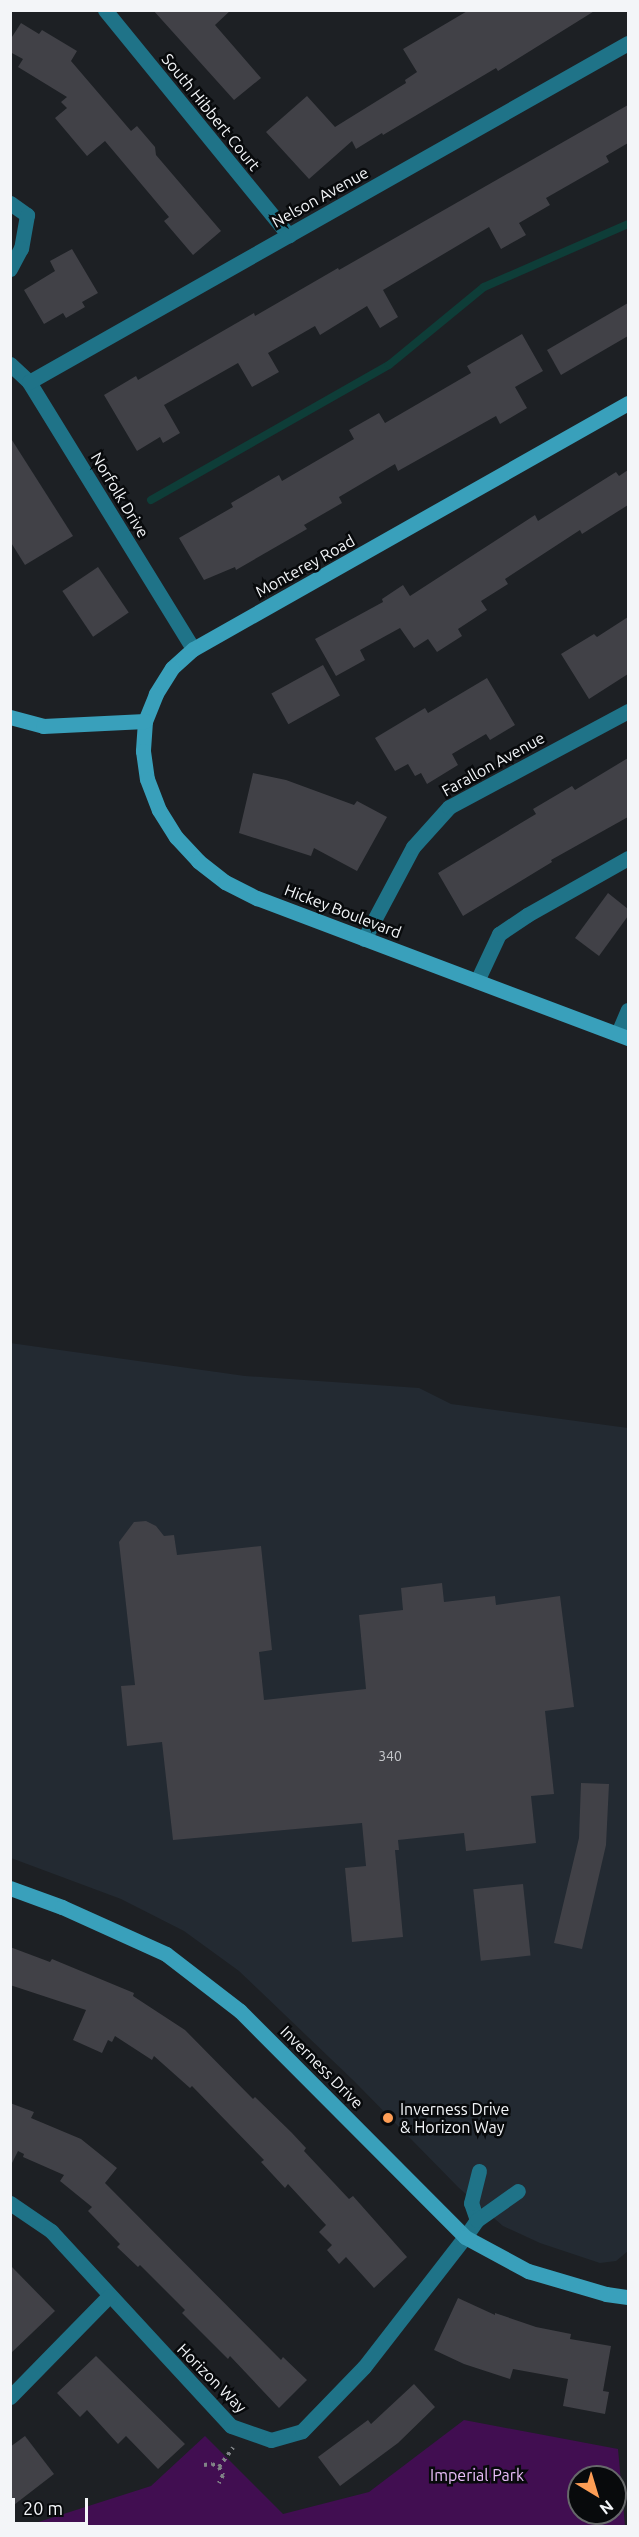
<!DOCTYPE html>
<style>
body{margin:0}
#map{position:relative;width:639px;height:2537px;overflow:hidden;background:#1d2024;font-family:Ubuntu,sans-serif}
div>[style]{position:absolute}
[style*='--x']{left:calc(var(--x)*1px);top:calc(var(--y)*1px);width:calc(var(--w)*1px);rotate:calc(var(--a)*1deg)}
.built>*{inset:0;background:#232a32}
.green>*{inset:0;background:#410e51}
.stream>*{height:8px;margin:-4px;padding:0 4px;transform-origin:4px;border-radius:4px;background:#0e3d38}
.building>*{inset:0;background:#414147;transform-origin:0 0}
.path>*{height:4px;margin-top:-2px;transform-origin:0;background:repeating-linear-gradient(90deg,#808386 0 3px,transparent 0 7.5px)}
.lane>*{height:15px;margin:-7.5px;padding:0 7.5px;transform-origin:7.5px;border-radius:7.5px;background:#1f7388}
.street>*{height:15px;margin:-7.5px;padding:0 7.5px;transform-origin:7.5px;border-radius:7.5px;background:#1f7388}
.secondary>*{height:15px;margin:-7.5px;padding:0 7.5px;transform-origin:7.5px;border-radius:7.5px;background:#39a0bb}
.dots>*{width:16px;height:16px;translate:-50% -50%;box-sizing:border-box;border:3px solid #080a0c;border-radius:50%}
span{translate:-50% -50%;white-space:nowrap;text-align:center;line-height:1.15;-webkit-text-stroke:5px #080a0c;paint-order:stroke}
.number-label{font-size:14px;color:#c6c8cc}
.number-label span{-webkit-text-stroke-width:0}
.street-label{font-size:16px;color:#f3f5f8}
.poi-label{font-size:16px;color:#f3f5f8}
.left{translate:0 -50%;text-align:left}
.park-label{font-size:16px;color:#eabffa}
.frame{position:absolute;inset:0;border:12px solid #f3f5f8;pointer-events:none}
.north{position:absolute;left:567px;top:2465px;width:60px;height:60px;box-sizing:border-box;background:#080a0c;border:2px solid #66686a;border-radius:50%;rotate:142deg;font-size:16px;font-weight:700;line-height:24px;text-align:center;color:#f3f5f8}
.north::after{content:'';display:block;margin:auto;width:21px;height:27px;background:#fd9d55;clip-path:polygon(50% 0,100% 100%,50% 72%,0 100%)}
.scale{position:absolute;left:12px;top:2498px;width:76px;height:27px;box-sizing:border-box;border:3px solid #f3f5f8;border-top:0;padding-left:8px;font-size:18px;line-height:21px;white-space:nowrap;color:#f3f5f8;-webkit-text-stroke:4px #080a0c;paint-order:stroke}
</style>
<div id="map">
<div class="built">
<i style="clip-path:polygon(10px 1343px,245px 1376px,419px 1388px,451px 1404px,628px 1428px,628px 2251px,616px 2261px,600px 2263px,540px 2243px,503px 2226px,459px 2188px,354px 2081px,239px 1971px,184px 1931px,121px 1899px,11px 1858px)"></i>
</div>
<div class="green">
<i style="clip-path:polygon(evenodd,464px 2420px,618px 2449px,625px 2526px,26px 2526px,151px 2486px,205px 2436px,283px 2514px,369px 2492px,464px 2420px,579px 2477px,615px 2477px,615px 2513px,579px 2513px,579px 2477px)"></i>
</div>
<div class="stream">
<i style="--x:151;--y:500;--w:274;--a:-29.6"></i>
<i style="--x:389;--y:365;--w:123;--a:-39.4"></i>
<i style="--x:484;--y:287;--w:157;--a:-23.6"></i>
</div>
<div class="building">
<i style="clip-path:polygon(153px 10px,231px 10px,215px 25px,261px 78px,234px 100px)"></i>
<i style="clip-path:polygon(469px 10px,596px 10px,498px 71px,496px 68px,383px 135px,382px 133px,356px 149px,352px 141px,309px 179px,266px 132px,307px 96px,335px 127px,406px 83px,405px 80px,417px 72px,403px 49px)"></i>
<i style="clip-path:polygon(21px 23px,39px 34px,42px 30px,77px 51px,71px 61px,131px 131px,137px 126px,155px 147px,156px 155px,221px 231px,193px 255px,164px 221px,169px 217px,105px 141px,87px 156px,55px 118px,67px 108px,61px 102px,67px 97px,18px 67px,23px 59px,10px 52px,10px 40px)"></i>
<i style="clip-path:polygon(628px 105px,628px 143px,606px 156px,609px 162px,546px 198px,550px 205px,519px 223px,526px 235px,501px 249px,489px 227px,383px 290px,398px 317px,380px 328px,367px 306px,320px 335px,315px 326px,268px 353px,279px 372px,252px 387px,238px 363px,164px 405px,180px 433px,163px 443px,160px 437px,137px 451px,104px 395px,136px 376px,138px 380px,254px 313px,255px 316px,338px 268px,339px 270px)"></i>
<i style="clip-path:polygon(72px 249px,98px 293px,82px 302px,85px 307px,66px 318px,63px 313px,44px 324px,24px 290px,55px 271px,50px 261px)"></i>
<i style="clip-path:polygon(628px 303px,628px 336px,561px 375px,547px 350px)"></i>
<i style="clip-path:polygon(522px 334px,543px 371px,515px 387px,527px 408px,500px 424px,496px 416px,398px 471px,395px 464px,339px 497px,342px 503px,304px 525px,307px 529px,236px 570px,235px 567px,204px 580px,179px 538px,233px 507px,231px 503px,279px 475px,282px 481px,354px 439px,349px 430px,379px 413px,385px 423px,471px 373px,467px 366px)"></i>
<i style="clip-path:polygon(10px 437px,73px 536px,25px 565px,10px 541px)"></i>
<i style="clip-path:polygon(628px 470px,628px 505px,582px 534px,580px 530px,505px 579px,508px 584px,481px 601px,487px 610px,458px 629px,462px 636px,437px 652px,428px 639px,414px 648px,400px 628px,360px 650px,365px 660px,336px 676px,315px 639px,383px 602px,382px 599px,403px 585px,410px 596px,535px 515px,538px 521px,616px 472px,619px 476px)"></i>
<i style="left:98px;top:567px;width:55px;height:43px;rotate:56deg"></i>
<i style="clip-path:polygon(628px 617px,628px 674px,589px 699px,561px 654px,594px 634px,597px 637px)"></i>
<i style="left:323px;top:665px;width:35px;height:59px;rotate:61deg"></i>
<i style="clip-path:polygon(487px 678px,515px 725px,490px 740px,486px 734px,452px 754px,458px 765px,427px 784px,421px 773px,415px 776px,408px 764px,395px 771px,375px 738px,425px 708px,428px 713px)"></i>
<i style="clip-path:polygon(628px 758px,628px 817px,551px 860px,552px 862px,463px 916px,438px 873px,536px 814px,533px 809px,572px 786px,575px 790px)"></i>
<i style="clip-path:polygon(253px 773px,286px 780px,354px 805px,357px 801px,387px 817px,357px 871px,314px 848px,311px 856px,239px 833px)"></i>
<i style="clip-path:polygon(608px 893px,628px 909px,628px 916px,599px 956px,575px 938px)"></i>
<i style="clip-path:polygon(146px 1521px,156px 1526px,164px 1536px,174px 1535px,177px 1555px,261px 1546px,272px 1650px,259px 1652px,264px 1700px,366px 1689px,359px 1615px,403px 1610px,401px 1588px,442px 1583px,444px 1602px,495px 1596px,496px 1605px,560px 1596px,574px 1707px,545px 1711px,554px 1794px,531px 1796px,536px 1843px,466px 1851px,464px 1833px,398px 1840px,399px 1850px,395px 1850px,403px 1937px,352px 1942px,345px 1868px,366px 1866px,362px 1823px,173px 1840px,162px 1742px,127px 1746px,121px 1686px,135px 1685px,119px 1542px,134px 1522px)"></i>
<i style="clip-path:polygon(581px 1783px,609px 1784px,606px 1845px,582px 1949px,554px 1943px,579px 1838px)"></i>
<i style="left:523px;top:1884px;width:72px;height:50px;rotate:84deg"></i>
<i style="clip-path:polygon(10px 1947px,50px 1962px,52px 1959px,134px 1993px,133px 1996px,185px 2030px,253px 2099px,255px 2097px,291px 2132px,306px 2148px,304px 2151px,349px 2199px,353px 2196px,407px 2257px,374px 2288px,346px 2257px,339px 2264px,327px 2250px,332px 2245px,319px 2232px,326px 2225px,288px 2184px,285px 2188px,261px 2162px,264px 2160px,192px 2086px,190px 2088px,154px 2056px,152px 2060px,115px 2036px,112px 2042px,108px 2040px,102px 2053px,73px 2040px,86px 2010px,10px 1985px)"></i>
<i style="clip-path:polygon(10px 2103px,34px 2112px,31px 2118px,81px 2139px,117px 2168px,105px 2183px,281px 2360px,283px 2357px,307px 2380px,279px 2408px,230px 2356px,228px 2359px,182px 2313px,185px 2310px,140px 2265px,138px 2267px,117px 2247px,120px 2244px,88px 2211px,92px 2207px,60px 2181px,64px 2175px,23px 2157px,24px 2154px,18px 2151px,10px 2167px)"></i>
<i style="clip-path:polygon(10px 2265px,55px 2311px,10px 2354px)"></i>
<i style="clip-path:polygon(458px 2298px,495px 2315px,495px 2313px,536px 2327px,571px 2334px,570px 2339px,611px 2346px,603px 2391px,609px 2392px,605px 2414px,563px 2406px,568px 2379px,513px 2369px,510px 2379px,464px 2364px,434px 2350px)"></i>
<i style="clip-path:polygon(96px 2356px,185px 2444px,158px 2469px,126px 2436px,118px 2444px,87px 2410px,80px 2417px,57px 2393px)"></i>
<i style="clip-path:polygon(414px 2384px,435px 2407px,398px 2443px,340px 2486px,318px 2457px,368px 2420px,371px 2424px)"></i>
<i style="clip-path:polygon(25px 2436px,54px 2474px,10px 2508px,10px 2447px)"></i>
</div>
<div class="path">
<i style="--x:204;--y:2465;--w:8;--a:-7"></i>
<i style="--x:212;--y:2464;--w:8;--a:23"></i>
<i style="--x:219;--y:2467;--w:9;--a:63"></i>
<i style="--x:223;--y:2475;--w:9;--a:117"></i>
<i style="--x:219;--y:2467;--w:24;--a:-54"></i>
</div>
<div class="lane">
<i style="--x:10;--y:203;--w:21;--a:35"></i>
<i style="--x:27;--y:215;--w:34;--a:100"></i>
<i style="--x:21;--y:248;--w:24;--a:118"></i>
<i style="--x:477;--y:981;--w:52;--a:-64.9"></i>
<i style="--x:499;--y:934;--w:34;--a:-34"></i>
<i style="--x:527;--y:915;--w:116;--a:-29.4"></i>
<i style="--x:618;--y:1033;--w:25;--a:-67"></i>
<i style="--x:477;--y:2220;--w:18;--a:-109"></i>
<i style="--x:471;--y:2203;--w:33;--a:-76"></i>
<i style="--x:465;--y:2237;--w:21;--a:-55"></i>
<i style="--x:477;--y:2220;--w:50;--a:-35.3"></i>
</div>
<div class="street">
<i style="--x:105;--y:10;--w:291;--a:50.8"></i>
<i style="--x:10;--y:364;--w:26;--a:43"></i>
<i style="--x:29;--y:382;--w:313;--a:58.4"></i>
<i style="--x:29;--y:382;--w:688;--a:-29.51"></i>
<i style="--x:364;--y:939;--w:104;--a:-62"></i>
<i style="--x:413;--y:847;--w:54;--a:-48"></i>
<i style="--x:449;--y:807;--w:203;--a:-28.2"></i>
<i style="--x:10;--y:2203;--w:50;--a:34.3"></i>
<i style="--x:51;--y:2231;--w:265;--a:47.3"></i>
<i style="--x:231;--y:2426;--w:42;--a:19.3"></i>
<i style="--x:271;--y:2440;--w:32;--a:-16"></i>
<i style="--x:302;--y:2431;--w:89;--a:-45.9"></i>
<i style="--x:364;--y:2367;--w:165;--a:-52.2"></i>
<i style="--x:10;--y:2397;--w:141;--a:-45.6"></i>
</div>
<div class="secondary">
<i style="--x:628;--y:403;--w:500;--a:150.5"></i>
<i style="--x:193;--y:649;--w:28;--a:138"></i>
<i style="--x:172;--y:668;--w:31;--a:122"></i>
<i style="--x:156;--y:694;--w:29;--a:112"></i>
<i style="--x:145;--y:721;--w:30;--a:94"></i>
<i style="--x:143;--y:751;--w:28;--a:82"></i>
<i style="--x:147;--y:779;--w:33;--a:69"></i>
<i style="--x:159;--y:810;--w:32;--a:58"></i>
<i style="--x:176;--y:837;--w:33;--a:47"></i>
<i style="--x:198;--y:861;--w:34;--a:38"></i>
<i style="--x:225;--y:882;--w:36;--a:27"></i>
<i style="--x:257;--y:898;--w:397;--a:20.7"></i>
<i style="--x:10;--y:717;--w:34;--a:15"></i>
<i style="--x:43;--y:726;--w:102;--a:-2.8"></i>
<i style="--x:10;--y:1888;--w:55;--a:20.1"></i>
<i style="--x:62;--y:1907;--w:114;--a:24.3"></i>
<i style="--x:166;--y:1954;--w:93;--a:37.6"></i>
<i style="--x:240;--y:2011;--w:319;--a:45.1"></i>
<i style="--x:465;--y:2237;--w:72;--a:28.4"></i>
<i style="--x:528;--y:2271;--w:81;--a:16.4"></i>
<i style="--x:606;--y:2294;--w:22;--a:8"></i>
</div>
<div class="dots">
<i style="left:388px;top:2118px;background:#fd9d55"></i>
</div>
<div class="number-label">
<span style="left:390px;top:1756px">340</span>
</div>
<div class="street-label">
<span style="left:211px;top:112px;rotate:51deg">South Hibbert Court</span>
<span style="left:320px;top:197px;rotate:-29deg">Nelson Avenue</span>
<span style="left:120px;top:495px;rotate:59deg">Norfolk Drive</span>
<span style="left:305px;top:566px;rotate:-29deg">Monterey Road</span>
<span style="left:493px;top:764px;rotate:-29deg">Farallon Avenue</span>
<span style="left:343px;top:911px;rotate:21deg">Hickey Boulevard</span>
<span style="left:322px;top:2067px;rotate:45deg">Inverness Drive</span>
<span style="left:212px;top:2378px;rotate:45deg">Horizon Way</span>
</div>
<div class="poi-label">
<span class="left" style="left:400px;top:2118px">Inverness Drive<br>&amp; Horizon Way</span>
</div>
<div class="park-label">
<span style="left:477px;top:2475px">Imperial Park</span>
</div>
<div class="frame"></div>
<div class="north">N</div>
<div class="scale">20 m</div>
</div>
